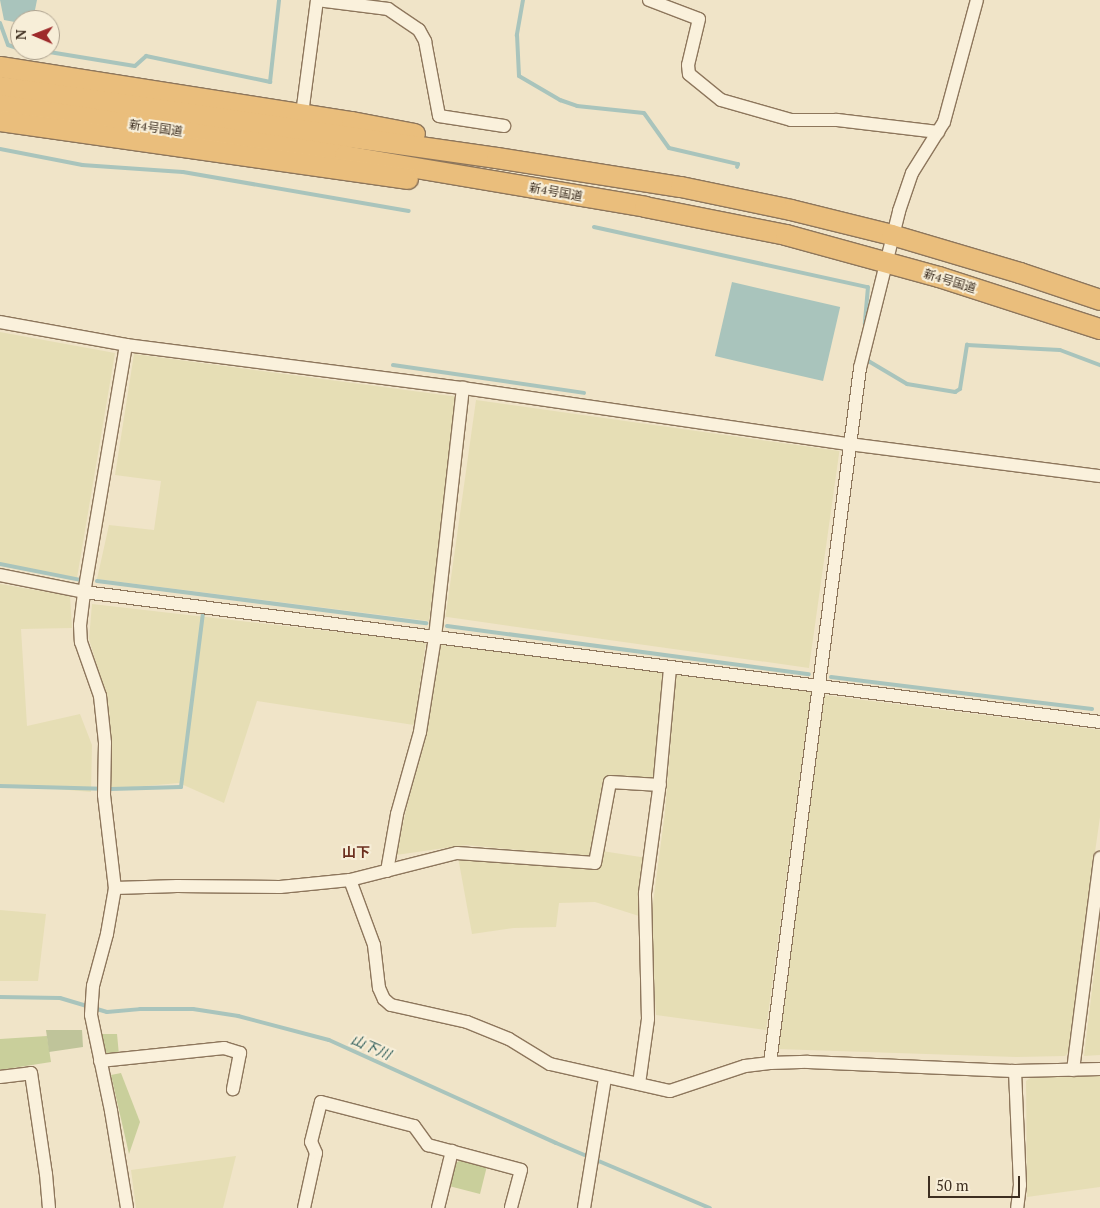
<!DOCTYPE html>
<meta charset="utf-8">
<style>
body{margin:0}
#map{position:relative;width:1100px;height:1208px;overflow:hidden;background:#f0e4c8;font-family:"PT Serif","Noto Sans JP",serif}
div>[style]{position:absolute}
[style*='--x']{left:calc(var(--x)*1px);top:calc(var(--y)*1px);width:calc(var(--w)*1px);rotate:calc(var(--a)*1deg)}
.farmland>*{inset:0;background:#e6deb5;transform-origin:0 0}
.green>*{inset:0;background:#c9cf9b}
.cemetery>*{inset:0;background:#bfc49a}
.water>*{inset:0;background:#a9c4bc;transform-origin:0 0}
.stream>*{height:4px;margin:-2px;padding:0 2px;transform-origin:2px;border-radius:2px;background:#a9c4bc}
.roads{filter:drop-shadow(1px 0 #8d765c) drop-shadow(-1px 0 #8d765c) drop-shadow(0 1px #8d765c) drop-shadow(0 -1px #8d765c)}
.minor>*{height:12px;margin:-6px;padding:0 6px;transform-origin:6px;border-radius:6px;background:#faf1dc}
.trunk>*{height:20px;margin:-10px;padding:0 10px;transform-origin:10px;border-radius:10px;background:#eabe7c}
span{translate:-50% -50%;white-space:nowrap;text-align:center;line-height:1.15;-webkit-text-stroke:4px #f7eed8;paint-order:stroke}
.street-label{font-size:12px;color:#3d2e20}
.neighbourhood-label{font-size:14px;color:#6b2e1e;font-weight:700}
.water-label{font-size:14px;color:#2f5d5a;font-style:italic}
.north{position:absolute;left:10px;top:10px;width:50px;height:50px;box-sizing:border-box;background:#f7eed8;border:1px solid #ada18e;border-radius:50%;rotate:271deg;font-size:14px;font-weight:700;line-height:20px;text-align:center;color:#3d2e20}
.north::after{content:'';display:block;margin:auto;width:18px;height:22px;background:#9e2a2b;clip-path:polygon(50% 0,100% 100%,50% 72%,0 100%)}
.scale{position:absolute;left:928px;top:1176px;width:92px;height:22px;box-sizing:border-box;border:2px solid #3d2e20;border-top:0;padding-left:6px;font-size:15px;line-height:18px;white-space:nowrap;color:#3d2e20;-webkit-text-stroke:4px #f7eed8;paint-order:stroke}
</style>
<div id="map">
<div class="farmland">
<i style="clip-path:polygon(0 332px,115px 353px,77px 578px,0 563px)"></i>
<i style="clip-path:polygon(134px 354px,459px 397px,429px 621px,97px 579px,109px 525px,154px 530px,161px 481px,115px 475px)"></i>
<i style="left:476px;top:400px;width:367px;height:219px;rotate:8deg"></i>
<i style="clip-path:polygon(0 584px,70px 596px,72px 628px,21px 629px,27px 726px,80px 714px,92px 745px,91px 792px,0 784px)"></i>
<i style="clip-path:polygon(92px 604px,426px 642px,414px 725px,257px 701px,224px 803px,179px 783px,111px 789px,108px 704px,89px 639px)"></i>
<i style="clip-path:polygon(437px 643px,666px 673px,654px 781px,608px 778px,592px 857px,466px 845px,396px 855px,407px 806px,427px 733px)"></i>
<i style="clip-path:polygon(676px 675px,811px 692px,766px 1030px,656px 1015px,651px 918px,665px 812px)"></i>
<i style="clip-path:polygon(824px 695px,1100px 730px,1100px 817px,1083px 936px,1072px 1049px,1065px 1056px,1016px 1057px,777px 1049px)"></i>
<i style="clip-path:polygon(602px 851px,647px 858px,639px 916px,595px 902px,559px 903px,556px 927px,514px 928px,472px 934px,458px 857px,598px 867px)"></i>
<i style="clip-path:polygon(0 910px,46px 914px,38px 981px,0 981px)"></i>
<i style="clip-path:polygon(1100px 924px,1100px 1055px,1084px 1056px)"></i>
<i style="clip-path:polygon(1042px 1070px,1100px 1071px,1100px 1187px,1027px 1197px,1026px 1081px)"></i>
<i style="clip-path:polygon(236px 1156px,223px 1208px,136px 1208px,131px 1170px)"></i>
</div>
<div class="green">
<i style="clip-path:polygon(98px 1034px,117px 1034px,119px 1055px,111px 1056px,104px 1051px)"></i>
<i style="clip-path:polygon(47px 1036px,51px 1062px,0 1070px,0 1039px)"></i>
<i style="clip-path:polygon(121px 1073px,140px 1122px,129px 1154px,111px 1075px)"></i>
<i style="clip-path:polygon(461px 1160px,487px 1166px,480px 1194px,449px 1186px,454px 1164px)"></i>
</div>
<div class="cemetery">
<i style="clip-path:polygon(46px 1030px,82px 1030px,83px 1047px,49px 1052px)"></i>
</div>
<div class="water">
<i style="clip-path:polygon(0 0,37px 0,33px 20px,20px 20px,20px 23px,4px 20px)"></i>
<i style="left:732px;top:282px;width:111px;height:76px;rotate:13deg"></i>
</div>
<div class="stream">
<i style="--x:523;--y:0;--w:36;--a:100"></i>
<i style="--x:517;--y:35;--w:41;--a:87.2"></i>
<i style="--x:519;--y:76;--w:48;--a:30.3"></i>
<i style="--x:560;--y:100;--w:18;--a:19"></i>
<i style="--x:577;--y:106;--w:67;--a:6"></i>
<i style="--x:644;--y:113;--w:43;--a:54.5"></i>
<i style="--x:669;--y:148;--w:71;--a:13.1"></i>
<i style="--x:738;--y:164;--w:3;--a:108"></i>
<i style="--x:0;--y:23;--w:23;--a:70"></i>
<i style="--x:8;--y:45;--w:13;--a:18"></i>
<i style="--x:37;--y:50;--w:99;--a:9.3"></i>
<i style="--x:135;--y:66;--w:15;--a:-42"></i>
<i style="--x:146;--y:56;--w:127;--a:11.8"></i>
<i style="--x:270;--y:82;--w:82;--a:-83.7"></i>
<i style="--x:0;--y:149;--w:84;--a:11"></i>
<i style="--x:82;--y:165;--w:101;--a:4"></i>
<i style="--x:183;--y:172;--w:229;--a:9.8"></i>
<i style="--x:594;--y:227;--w:280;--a:12.4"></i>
<i style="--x:868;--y:287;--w:37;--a:95"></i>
<i style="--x:865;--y:359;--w:49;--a:30.8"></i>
<i style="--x:907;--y:384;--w:49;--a:9.5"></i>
<i style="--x:955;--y:392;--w:6;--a:-31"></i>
<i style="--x:960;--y:389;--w:45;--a:-81"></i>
<i style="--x:967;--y:345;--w:93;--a:3.1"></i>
<i style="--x:1060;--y:350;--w:43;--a:20.6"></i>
<i style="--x:393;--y:365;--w:193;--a:8.3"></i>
<i style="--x:0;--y:564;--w:83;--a:11.2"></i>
<i style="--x:97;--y:581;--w:332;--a:7.3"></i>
<i style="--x:447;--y:626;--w:365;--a:7.6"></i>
<i style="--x:831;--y:677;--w:263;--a:7"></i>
<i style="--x:0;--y:786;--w:111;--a:1.5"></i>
<i style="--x:111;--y:789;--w:70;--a:-1.6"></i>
<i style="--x:181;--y:787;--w:176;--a:-82.8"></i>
<i style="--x:0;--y:997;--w:60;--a:1"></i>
<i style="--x:60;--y:998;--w:49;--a:16.6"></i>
<i style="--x:107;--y:1012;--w:33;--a:-5"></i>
<i style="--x:140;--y:1009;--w:53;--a:0"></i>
<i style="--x:193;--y:1009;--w:46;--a:8.8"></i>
<i style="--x:238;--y:1016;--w:94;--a:14.8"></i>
<i style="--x:329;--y:1040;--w:249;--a:24.4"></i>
<i style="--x:556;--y:1143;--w:167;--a:22.9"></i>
</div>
<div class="roads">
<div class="minor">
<i style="--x:317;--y:0;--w:72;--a:7.2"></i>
<i style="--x:388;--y:9;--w:37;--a:34"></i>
<i style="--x:419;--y:30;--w:13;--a:61"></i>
<i style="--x:425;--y:41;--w:76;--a:79.4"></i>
<i style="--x:439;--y:116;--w:66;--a:8.7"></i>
<i style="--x:649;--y:0;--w:53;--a:20.8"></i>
<i style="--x:699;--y:19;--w:47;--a:103.4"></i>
<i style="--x:688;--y:65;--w:9;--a:84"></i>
<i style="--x:689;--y:74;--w:41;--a:39.1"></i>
<i style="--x:721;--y:100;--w:73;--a:15.9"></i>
<i style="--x:791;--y:120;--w:46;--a:0"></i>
<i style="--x:837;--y:120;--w:102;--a:6.8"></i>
<i style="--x:302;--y:114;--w:115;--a:-82.5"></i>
<i style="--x:0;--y:322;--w:128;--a:10.3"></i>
<i style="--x:126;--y:345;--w:340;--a:7.3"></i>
<i style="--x:463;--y:388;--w:390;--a:8.3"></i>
<i style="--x:849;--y:444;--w:253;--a:7.3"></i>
<i style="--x:126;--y:345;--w:252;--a:99.6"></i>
<i style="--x:84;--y:593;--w:32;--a:97"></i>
<i style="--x:80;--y:625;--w:17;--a:87"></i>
<i style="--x:81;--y:642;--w:57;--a:70.6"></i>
<i style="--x:100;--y:696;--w:47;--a:83.9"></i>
<i style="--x:105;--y:743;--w:52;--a:91.1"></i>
<i style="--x:104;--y:795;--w:94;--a:83.3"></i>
<i style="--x:115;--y:888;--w:47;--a:99.9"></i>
<i style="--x:107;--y:934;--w:54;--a:105.1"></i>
<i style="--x:93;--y:986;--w:29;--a:94"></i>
<i style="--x:91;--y:1015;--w:98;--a:78.2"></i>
<i style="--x:111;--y:1111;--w:98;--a:80.6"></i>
<i style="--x:0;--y:575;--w:86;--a:11.4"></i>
<i style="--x:84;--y:592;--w:1024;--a:7.29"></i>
<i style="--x:387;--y:871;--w:58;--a:-80"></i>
<i style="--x:397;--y:814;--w:85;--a:-74.3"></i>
<i style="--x:420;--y:732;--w:96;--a:-81"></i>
<i style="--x:435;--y:637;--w:251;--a:-83.6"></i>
<i style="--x:350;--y:880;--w:110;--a:-14.2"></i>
<i style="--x:457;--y:853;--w:138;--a:4.1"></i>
<i style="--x:595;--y:863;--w:82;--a:-79.5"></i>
<i style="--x:610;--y:782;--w:50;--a:3.4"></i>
<i style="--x:115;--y:888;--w:62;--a:-1.8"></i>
<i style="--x:177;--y:886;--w:103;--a:0.6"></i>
<i style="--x:280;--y:887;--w:70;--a:-5.7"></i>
<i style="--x:350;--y:880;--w:69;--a:69.7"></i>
<i style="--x:374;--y:945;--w:43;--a:83.4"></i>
<i style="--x:379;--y:988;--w:12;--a:66"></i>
<i style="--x:384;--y:999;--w:9;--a:41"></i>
<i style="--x:391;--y:1005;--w:78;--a:12.6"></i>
<i style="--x:467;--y:1022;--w:45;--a:22"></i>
<i style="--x:509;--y:1039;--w:48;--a:31.4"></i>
<i style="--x:550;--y:1064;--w:123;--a:12.7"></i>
<i style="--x:670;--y:1091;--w:79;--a:-18.4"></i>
<i style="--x:745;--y:1066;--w:25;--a:-7"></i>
<i style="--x:770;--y:1063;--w:38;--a:-2"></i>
<i style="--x:808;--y:1062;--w:207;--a:2.5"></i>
<i style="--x:1015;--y:1071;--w:85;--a:-1.3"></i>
<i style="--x:100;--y:1061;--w:125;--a:-6"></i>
<i style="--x:224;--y:1048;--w:17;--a:17"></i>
<i style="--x:240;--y:1053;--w:37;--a:101"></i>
<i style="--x:770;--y:1063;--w:701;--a:-82.62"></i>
<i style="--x:860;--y:368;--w:162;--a:-76"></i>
<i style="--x:899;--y:211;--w:40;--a:-71.1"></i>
<i style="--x:912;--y:173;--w:60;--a:-57.9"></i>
<i style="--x:944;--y:122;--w:126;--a:-74.9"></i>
<i style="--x:1073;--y:1070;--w:214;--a:-82.7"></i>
<i style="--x:1015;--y:1071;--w:114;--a:87.5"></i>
<i style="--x:1020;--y:1185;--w:23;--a:97"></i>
<i style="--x:0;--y:1077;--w:31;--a:-7"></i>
<i style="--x:31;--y:1073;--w:102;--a:81.6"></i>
<i style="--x:46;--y:1174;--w:34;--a:85"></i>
<i style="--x:639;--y:1084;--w:66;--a:-82.1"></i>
<i style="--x:648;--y:1019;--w:126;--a:-91.4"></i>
<i style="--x:645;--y:893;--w:105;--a:-82.3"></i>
<i style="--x:659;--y:789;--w:122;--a:-84.8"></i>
<i style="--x:304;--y:1208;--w:56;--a:-77.7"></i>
<i style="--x:316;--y:1153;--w:12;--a:-114"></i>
<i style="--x:311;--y:1142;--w:41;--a:-76"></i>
<i style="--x:321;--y:1102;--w:96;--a:14.5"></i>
<i style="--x:414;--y:1126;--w:24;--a:54"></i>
<i style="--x:428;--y:1145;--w:96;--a:15"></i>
<i style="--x:521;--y:1170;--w:39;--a:105"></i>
<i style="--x:438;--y:1208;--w:59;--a:-76.2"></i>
<i style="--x:584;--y:1208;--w:132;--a:-80.8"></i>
</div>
<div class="trunk">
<i style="--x:0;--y:67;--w:356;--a:8.9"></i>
<i style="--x:352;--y:122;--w:64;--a:10.8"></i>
<i style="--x:0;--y:87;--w:502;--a:8.13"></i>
<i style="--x:497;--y:158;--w:186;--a:9"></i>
<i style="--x:681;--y:187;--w:112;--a:11.8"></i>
<i style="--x:791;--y:210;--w:104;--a:13.9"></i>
<i style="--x:892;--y:235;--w:134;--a:16.5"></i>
<i style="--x:1020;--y:273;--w:84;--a:18.6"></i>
<i style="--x:0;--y:105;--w:349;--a:8.4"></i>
<i style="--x:345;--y:156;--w:304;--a:9.6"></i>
<i style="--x:645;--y:207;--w:144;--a:11.2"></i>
<i style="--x:786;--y:235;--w:159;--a:15.4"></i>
<i style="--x:939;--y:277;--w:169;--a:17.9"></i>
<i style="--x:0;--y:121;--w:412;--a:8.1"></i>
</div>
</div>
<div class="street-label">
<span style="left:156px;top:128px;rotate:8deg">新4号国道</span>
<span style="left:556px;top:192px;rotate:10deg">新4号国道</span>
<span style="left:950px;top:281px;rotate:17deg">新4号国道</span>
</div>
<div class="neighbourhood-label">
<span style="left:356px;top:852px">山下</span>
</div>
<div class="water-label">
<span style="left:371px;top:1047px;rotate:24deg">山下川</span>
</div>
<div class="north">N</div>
<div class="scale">50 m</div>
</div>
